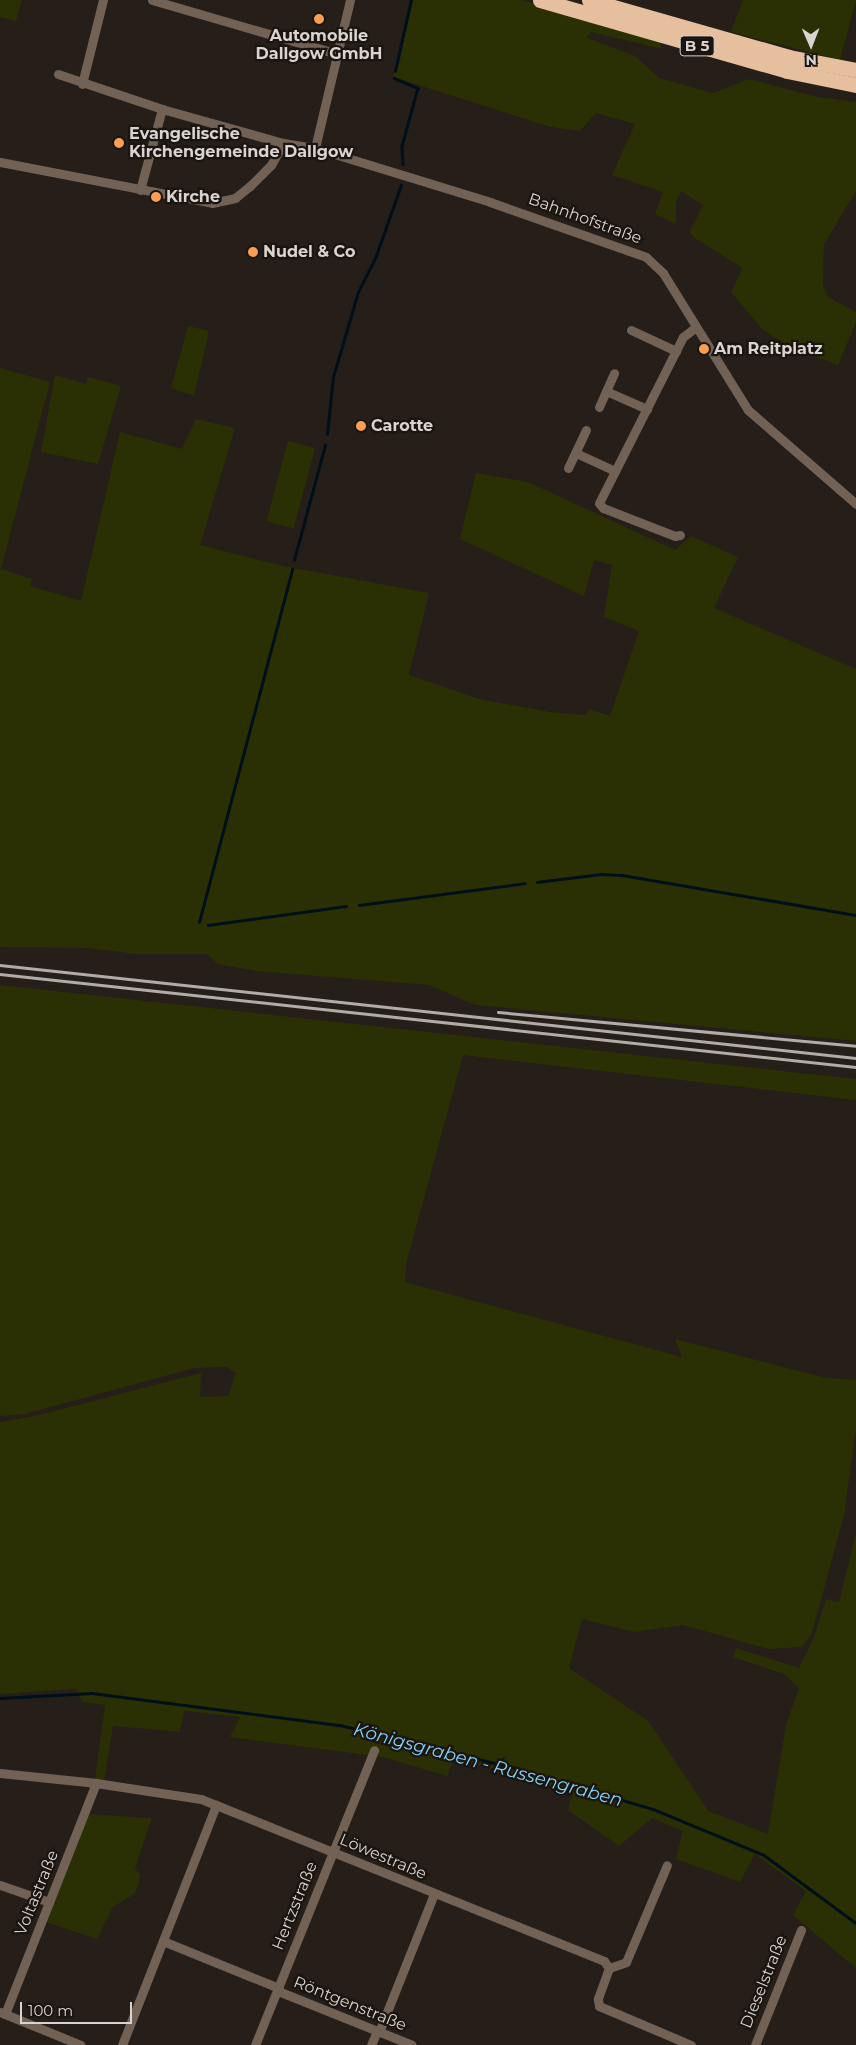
<!DOCTYPE html>
<meta charset="utf-8">
<style>
body{margin:0}
#map{position:relative;width:856px;height:2045px;overflow:hidden;background:#251e19;font-family:Montserrat,sans-serif}
div>[style]{position:absolute}
[style*='--x']{left:calc(var(--x)*1px);top:calc(var(--y)*1px);width:calc(var(--w)*1px);rotate:calc(var(--a)*1deg)}
.green>*{inset:0;background:#2b3004;transform-origin:0 0}
.stream>*{height:2.5px;margin:-1.25px;padding:0 1.25px;transform-origin:1.25px;border-radius:1.25px;background:#000f19}
.street>*{height:9px;margin:-4.5px;padding:0 4.5px;transform-origin:4.5px;border-radius:4.5px;background:#716255}
.highway>*{height:15px;margin:-7.5px;padding:0 7.5px;transform-origin:7.5px;border-radius:7.5px;background:#e6bf9e}
.rail>*{height:2.5px;margin:-1.25px;padding:0 1.25px;transform-origin:1.25px;border-radius:1.25px;background:#b2aca9}
.dots>*{width:14px;height:14px;translate:-50% -50%;box-sizing:border-box;border:2px solid #1b1510;border-radius:50%}
span{translate:-50% -50%;white-space:nowrap;text-align:center;line-height:1.15;-webkit-text-stroke:4.5px #1b1510;paint-order:stroke}
.shield-label span{padding:1px 4px;background:#1b1510;border:1px solid;border-radius:4px;-webkit-text-stroke-width:0}
.shield-label{font-size:15px;color:#d9d4d1;font-weight:700}
.poi-label{font-size:16px;color:#d9d4d1;font-weight:700}
.left{translate:0 -50%;text-align:left}
.street-label{font-size:16px;color:#d9d4d1}
.water-label{font-size:18px;color:#85d1f8;font-style:italic}
.north{position:absolute;left:786px;top:20px;width:50px;height:50px;-webkit-text-stroke:4px #1b1510;paint-order:stroke;rotate:179deg;font-size:14px;font-weight:700;line-height:20px;text-align:center;color:#d9d4d1}
.north::after{content:'';display:block;margin:auto;width:18px;height:22px;background:#d9d4d1;clip-path:polygon(50% 0,100% 100%,50% 72%,0 100%)}
.scale{position:absolute;left:20px;top:2002px;width:112px;height:22px;box-sizing:border-box;border:2px solid #d9d4d1;border-top:0;padding-left:6px;font-size:15px;line-height:18px;white-space:nowrap;color:#d9d4d1;-webkit-text-stroke:4px #1b1510;paint-order:stroke}
</style>
<div id="map">
<div class="green">
<i style="clip-path:polygon(0 0,22px 0,16px 21px,0 17px)"></i>
<i style="clip-path:polygon(411px 0,522px 0,659px 41px,662px 49px,591px 32px,587px 38px,635px 56px,659px 78px,713px 93px,749px 79px,818px 97px,856px 102px,856px 191px,824px 244px,823px 285px,828px 297px,856px 312px,856px 322px,838px 365px,790px 347px,763px 330px,731px 292px,743px 268px,693px 237px,690px 231px,703px 205px,681px 191px,676px 202px,676px 224px,655px 214px,663px 192px,612px 175px,635px 124px,596px 113px,580px 131px,551px 127px,393px 77px)"></i>
<i style="clip-path:polygon(743px 0,856px 0,840px 60px,731px 32px)"></i>
<i style="clip-path:polygon(188px 326px,209px 331px,194px 396px,171px 388px)"></i>
<i style="clip-path:polygon(0 368px,50px 382px,1px 569px,32px 579px,30px 586px,81px 601px,120px 432px,182px 449px,196px 419px,235px 428px,200px 545px,283px 566px,429px 593px,409px 675px,479px 699px,550px 712px,586px 715px,589px 709px,610px 716px,639px 631px,604px 617px,612px 565px,594px 560px,584px 596px,460px 539px,476px 473px,528px 482px,675px 550px,691px 536px,738px 557px,714px 608px,856px 669px,856px 1041px,475px 1005px,429px 985px,256px 971px,218px 964px,207px 954px,137px 954px,87px 948px,0 947px)"></i>
<i style="clip-path:polygon(55px 375px,86px 384px,88px 377px,121px 386px,98px 464px,41px 452px)"></i>
<i style="left:288px;top:441px;width:28px;height:83px;rotate:15deg"></i>
<i style="clip-path:polygon(0 985px,856px 1079px,856px 1100px,463px 1055px,406px 1264px,405px 1282px,682px 1357px,675px 1339px,826px 1378px,856px 1380px,856px 1428px,844px 1515px,812px 1633px,802px 1647px,768px 1649px,683px 1625px,634px 1632px,582px 1619px,569px 1668px,648px 1721px,708px 1811px,768px 1834px,786px 1725px,799px 1688px,784px 1674px,733px 1657px,736px 1648px,799px 1668px,814px 1637px,826px 1599px,839px 1602px,856px 1533px,856px 1968px,793px 1915px,806px 1891px,755px 1854px,740px 1882px,676px 1859px,683px 1831px,652px 1818px,619px 1846px,568px 1810px,573px 1793px,454px 1758px,447px 1776px,383px 1757px,230px 1737px,240px 1717px,184px 1711px,180px 1732px,113px 1726px,104px 1781px,95px 1780px,105px 1705px,83px 1702px,76px 1689px,0 1694px,0 1422px,35px 1416px,201px 1373px,200px 1397px,228px 1396px,236px 1373px,227px 1367px,194px 1368px,25px 1414px,0 1416px)"></i>
<i style="clip-path:polygon(85px 1814px,152px 1818px,135px 1868px,140px 1875px,138px 1886px,134px 1894px,113px 1907px,97px 1939px,43px 1921px)"></i>
</div>
<div class="stream">
<i style="--x:395;--y:71;--w:73;--a:-77.3"></i>
<i style="--x:394;--y:78;--w:26;--a:23"></i>
<i style="--x:418;--y:88;--w:60;--a:105.4"></i>
<i style="--x:402;--y:146;--w:18;--a:87"></i>
<i style="--x:327;--y:434;--w:57;--a:-84"></i>
<i style="--x:333;--y:377;--w:89;--a:-73.6"></i>
<i style="--x:358;--y:292;--w:40;--a:-63.4"></i>
<i style="--x:376;--y:256;--w:75;--a:-70.6"></i>
<i style="--x:294;--y:560;--w:119;--a:-74.9"></i>
<i style="--x:537;--y:882;--w:64;--a:-7.1"></i>
<i style="--x:601;--y:874;--w:21;--a:3"></i>
<i style="--x:622;--y:875;--w:237;--a:9.7"></i>
<i style="--x:359;--y:905;--w:167;--a:-7.5"></i>
<i style="--x:199;--y:922;--w:365;--a:-75.2"></i>
<i style="--x:208;--y:925;--w:139;--a:-7.8"></i>
<i style="--x:0;--y:1698;--w:92;--a:-3.1"></i>
<i style="--x:92;--y:1693;--w:250;--a:7.4"></i>
<i style="--x:340;--y:1725;--w:176;--a:13.8"></i>
<i style="--x:511;--y:1767;--w:148;--a:16.5"></i>
<i style="--x:653;--y:1809;--w:120;--a:22.5"></i>
<i style="--x:764;--y:1855;--w:114;--a:36.5"></i>
</div>
<div class="street">
<i style="--x:152;--y:0;--w:194;--a:16.2"></i>
<i style="--x:58;--y:74;--w:110;--a:18.6"></i>
<i style="--x:162;--y:109;--w:126;--a:15.7"></i>
<i style="--x:283;--y:143;--w:32;--a:9"></i>
<i style="--x:315;--y:148;--w:183;--a:17.1"></i>
<i style="--x:490;--y:202;--w:165;--a:19.4"></i>
<i style="--x:646;--y:257;--w:23;--a:43"></i>
<i style="--x:663;--y:273;--w:161;--a:58.2"></i>
<i style="--x:748;--y:410;--w:143;--a:41"></i>
<i style="--x:82;--y:84;--w:87;--a:-76"></i>
<i style="--x:315;--y:148;--w:152;--a:-76.7"></i>
<i style="--x:0;--y:162;--w:216;--a:10.9"></i>
<i style="--x:212;--y:203;--w:24;--a:-12"></i>
<i style="--x:235;--y:198;--w:19;--a:-39"></i>
<i style="--x:250;--y:186;--w:30;--a:-45"></i>
<i style="--x:271;--y:165;--w:25;--a:-61"></i>
<i style="--x:140;--y:190;--w:84;--a:-74.8"></i>
<i style="--x:631;--y:330;--w:50;--a:25"></i>
<i style="--x:606;--y:391;--w:45;--a:23.7"></i>
<i style="--x:599;--y:407;--w:37;--a:-66"></i>
<i style="--x:576;--y:453;--w:43;--a:24.8"></i>
<i style="--x:568;--y:468;--w:42;--a:-64.7"></i>
<i style="--x:680;--y:535;--w:5;--a:169"></i>
<i style="--x:675;--y:536;--w:77;--a:-158.7"></i>
<i style="--x:603;--y:508;--w:6;--a:-129"></i>
<i style="--x:599;--y:503;--w:186;--a:-63.2"></i>
<i style="--x:683;--y:337;--w:16;--a:-38"></i>
<i style="--x:0;--y:1773;--w:97;--a:5.9"></i>
<i style="--x:96;--y:1783;--w:106;--a:8.7"></i>
<i style="--x:201;--y:1799;--w:16;--a:22"></i>
<i style="--x:216;--y:1805;--w:418;--a:21.9"></i>
<i style="--x:604;--y:1961;--w:9;--a:54"></i>
<i style="--x:609;--y:1968;--w:33;--a:110"></i>
<i style="--x:598;--y:1999;--w:7;--a:82"></i>
<i style="--x:599;--y:2006;--w:100;--a:23"></i>
<i style="--x:0;--y:1885;--w:52;--a:19.1"></i>
<i style="--x:163;--y:1941;--w:125;--a:22.1"></i>
<i style="--x:609;--y:1968;--w:18;--a:-19"></i>
<i style="--x:626;--y:1962;--w:105;--a:-67.1"></i>
<i style="--x:278;--y:1991;--w:144;--a:21.9"></i>
<i style="--x:0;--y:2012;--w:87;--a:22.2"></i>
<i style="--x:5;--y:2014;--w:248;--a:-68.5"></i>
<i style="--x:379;--y:2032;--w:149;--a:-68.3"></i>
<i style="--x:122;--y:2045;--w:258;--a:-68.6"></i>
<i style="--x:255;--y:2045;--w:318;--a:-68"></i>
<i style="--x:371;--y:2045;--w:15;--a:-67"></i>
<i style="--x:755;--y:2045;--w:124;--a:-68.2"></i>
</div>
<div class="highway">
<i style="--x:540;--y:0;--w:257;--a:16"></i>
<i style="--x:787;--y:71;--w:70;--a:11.5"></i>
<i style="--x:589;--y:0;--w:208;--a:15.9"></i>
<i style="--x:789;--y:57;--w:68;--a:11"></i>
</div>
<div class="rail">
<i style="--x:0;--y:965;--w:861;--a:6.2"></i>
<i style="--x:0;--y:974;--w:861;--a:6.2"></i>
<i style="--x:498;--y:1012;--w:360;--a:5.4"></i>
</div>
<div class="dots">
<i style="left:319px;top:19px;background:#fb9e51"></i>
<i style="left:119px;top:143px;background:#fb9e51"></i>
<i style="left:156px;top:197px;background:#fb9e51"></i>
<i style="left:253px;top:252px;background:#fb9e51"></i>
<i style="left:704px;top:349px;background:#fb9e51"></i>
<i style="left:361px;top:426px;background:#fb9e51"></i>
</div>
<div class="shield-label">
<span style="left:697px;top:46px">B 5</span>
</div>
<div class="poi-label">
<span style="left:319px;top:45px">Automobile<br>Dallgow GmbH</span>
<span class="left" style="left:129px;top:143px">Evangelische<br>Kirchengemeinde Dallgow</span>
<span class="left" style="left:166px;top:197px">Kirche</span>
<span class="left" style="left:263px;top:252px">Nudel &amp; Co</span>
<span class="left" style="left:714px;top:349px">Am Reitplatz</span>
<span class="left" style="left:371px;top:426px">Carotte</span>
</div>
<div class="street-label">
<span style="left:585px;top:219px;rotate:20deg">Bahnhofstraße</span>
<span style="left:383px;top:1857px;rotate:23deg">Löwestraße</span>
<span style="left:37px;top:1893px;rotate:-68deg">Voltastraße</span>
<span style="left:295px;top:1906px;rotate:-68deg">Hertzstraße</span>
<span style="left:764px;top:1982px;rotate:-68deg">Dieselstraße</span>
<span style="left:350px;top:2004px;rotate:22deg">Röntgenstraße</span>
</div>
<div class="water-label">
<span style="left:488px;top:1765px;rotate:15deg">Königsgraben - Russengraben</span>
</div>
<div class="north">N</div>
<div class="scale">100 m</div>
</div>
